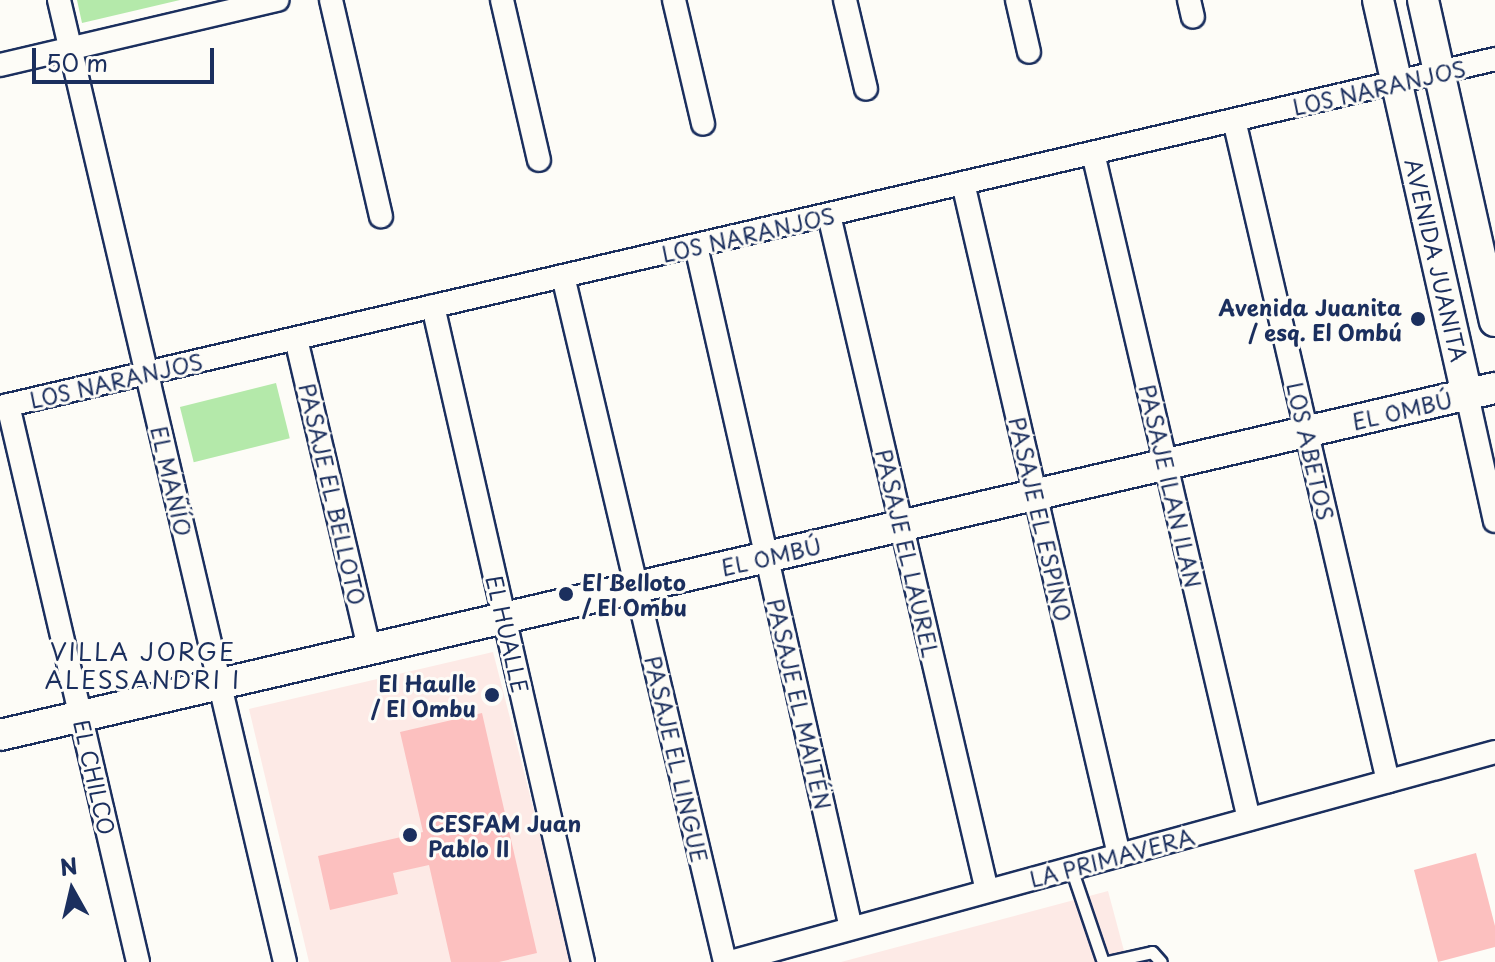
<!DOCTYPE html>
<meta charset="utf-8">
<style>
body{margin:0}
#map{position:relative;width:1495px;height:962px;overflow:hidden;background:#fdfcf7;font-family:"Playpen Sans",sans-serif}
div>[style]{position:absolute}
[style*='--x']{left:calc(var(--x)*1px);top:calc(var(--y)*1px);width:calc(var(--w)*1px);rotate:calc(var(--a)*1deg)}
.built>*{inset:0;background:#fdeae6}
.green>*{inset:0;background:#b4e9aa;transform-origin:0 0}
.building>*{inset:0;background:#fcc0bf}
.roads{filter:drop-shadow(2px 0 #1b2f5e) drop-shadow(-2px 0 #1b2f5e) drop-shadow(0 2px #1b2f5e) drop-shadow(0 -2px #1b2f5e)}
.lane>*{height:11px;margin:-5.5px;padding:0 5.5px;transform-origin:5.5px;border-radius:5.5px;background:#fdfcf7}
.street>*{height:22px;margin:-11px;padding:0 11px;transform-origin:11px;border-radius:11px;background:#fdfcf7}
.secondary>*{height:30px;margin:-15px;padding:0 15px;transform-origin:15px;border-radius:15px;background:#fdfcf7}
.dots>*{width:22px;height:22px;translate:-50% -50%;box-sizing:border-box;border:4px solid #fdfcf7;border-radius:50%}
span{translate:-50% -50%;white-space:nowrap;text-align:center;line-height:1.15;-webkit-text-stroke:6px #fdfcf7;paint-order:stroke}
.street-label{font-size:22px;color:#1b2f5e}
.poi-label{font-size:22px;color:#1b2f5e;font-weight:700}
.right{translate:-100% -50%;text-align:right}
.left{translate:0 -50%;text-align:left}
.neighbourhood-label{font-size:24px;color:#1b2f5e;letter-spacing:2px}
.north{position:absolute;left:32px;top:850px;width:80px;height:80px;-webkit-text-stroke:6px #fdfcf7;paint-order:stroke;rotate:352deg;font-size:22px;font-weight:700;line-height:32px;text-align:center;color:#1b2f5e}
.north::after{content:'';display:block;margin:auto;width:28px;height:36px;background:#1b2f5e;clip-path:polygon(50% 0,100% 100%,50% 72%,0 100%)}
.scale{position:absolute;left:32px;top:48px;width:182px;height:36px;box-sizing:border-box;border:4px solid #1b2f5e;border-top:0;padding-left:10px;font-size:24px;line-height:28px;white-space:nowrap;color:#1b2f5e;-webkit-text-stroke:6px #fdfcf7;paint-order:stroke}
</style>
<div id="map">
<div class="built">
<i style="clip-path:polygon(493px 652px,573px 962px,309px 962px,249px 709px)"></i>
<i style="clip-path:polygon(1108px 891px,1127px 962px,841px 962px)"></i>
</div>
<div class="green">
<i style="clip-path:polygon(77px 0,180px 0,82px 23px)"></i>
<i style="left:276px;top:383px;width:57px;height:99px;rotate:76deg"></i>
</div>
<div class="building">
<i style="clip-path:polygon(482px 713px,537px 953px,499px 962px,451px 962px,429px 865px,393px 873px,398px 894px,330px 910px,318px 856px,423px 832px,400px 732px)"></i>
<i style="clip-path:polygon(1476px 853px,1495px 926px,1495px 947px,1438px 962px,1414px 870px)"></i>
</div>
<div class="roads">
<div class="lane">
<i style="--x:1071;--y:868;--w:99;--a:71.2"></i>
<i style="--x:1107;--y:962;--w:46;--a:-12.5"></i>
<i style="--x:1152;--y:952;--w:13;--a:48"></i>
</div>
<div class="street">
<i style="--x:59;--y:0;--w:988;--a:76.78"></i>
<i style="--x:331;--y:0;--w:222;--a:77"></i>
<i style="--x:502;--y:0;--w:164;--a:77"></i>
<i style="--x:674;--y:0;--w:127;--a:76.8"></i>
<i style="--x:845;--y:0;--w:91;--a:76.7"></i>
<i style="--x:1017;--y:0;--w:53;--a:77"></i>
<i style="--x:1189;--y:0;--w:17;--a:77"></i>
<i style="--x:0;--y:65;--w:285;--a:-13.2"></i>
<i style="--x:1234;--y:120;--w:679;--a:76.89"></i>
<i style="--x:1093;--y:153;--w:684;--a:76.82"></i>
<i style="--x:963;--y:183;--w:690;--a:76.93"></i>
<i style="--x:829;--y:215;--w:694;--a:76.84"></i>
<i style="--x:696;--y:246;--w:699;--a:77.2"></i>
<i style="--x:563;--y:276;--w:705;--a:76.71"></i>
<i style="--x:433;--y:306;--w:673;--a:77.12"></i>
<i style="--x:296;--y:339;--w:318;--a:76.7"></i>
<i style="--x:1467;--y:395;--w:129;--a:77.5"></i>
<i style="--x:8;--y:405;--w:572;--a:76.86"></i>
<i style="--x:0;--y:407;--w:1535;--a:-13.1"></i>
<i style="--x:730;--y:962;--w:793;--a:-15.35"></i>
</div>
<div class="secondary">
<i style="--x:1378;--y:0;--w:405;--a:77.3"></i>
<i style="--x:1423;--y:0;--w:329;--a:77.4"></i>
<i style="--x:0;--y:735;--w:1535;--a:-13.07"></i>
</div>
</div>
<div class="dots">
<i style="left:1418px;top:319px;background:#1b2f5e"></i>
<i style="left:566px;top:594px;background:#1b2f5e"></i>
<i style="left:492px;top:695px;background:#1b2f5e"></i>
<i style="left:410px;top:835px;background:#1b2f5e"></i>
</div>
<div class="street-label">
<span style="left:1379px;top:87px;rotate:-13deg">LOS NARANJOS</span>
<span style="left:748px;top:234px;rotate:-13deg">LOS NARANJOS</span>
<span style="left:1437px;top:260px;rotate:77deg">AVENIDA JUANITA</span>
<span style="left:116px;top:380px;rotate:-13deg">LOS NARANJOS</span>
<span style="left:1402px;top:410px;rotate:-13deg">EL OMBÚ</span>
<span style="left:1311px;top:451px;rotate:77deg">LOS ABETOS</span>
<span style="left:172px;top:481px;rotate:77deg">EL MAÑÍO</span>
<span style="left:1171px;top:486px;rotate:77deg">PASAJE ILAN ILAN</span>
<span style="left:333px;top:494px;rotate:77deg">PASAJE EL BELLOTO</span>
<span style="left:1041px;top:519px;rotate:77deg">PASAJE EL ESPINO</span>
<span style="left:908px;top:553px;rotate:77deg">PASAJE EL LAUREL</span>
<span style="left:771px;top:556px;rotate:-13deg">EL OMBÚ</span>
<span style="left:508px;top:634px;rotate:77deg">EL HUALLE</span>
<span style="left:800px;top:704px;rotate:77deg">PASAJE EL MAITÉN</span>
<span style="left:677px;top:759px;rotate:77deg">PASAJE EL LINGUE</span>
<span style="left:95px;top:777px;rotate:77deg">EL CHILCO</span>
<span style="left:1112px;top:857px;rotate:-15deg">LA PRIMAVERA</span>
</div>
<div class="poi-label">
<span class="right" style="left:1402px;top:319px">Avenida Juanita<br>/ esq. El Ombú</span>
<span class="left" style="left:582px;top:594px">El Belloto<br>/ El Ombu</span>
<span class="right" style="left:476px;top:695px">El Haulle<br>/ El Ombu</span>
<span class="left" style="left:428px;top:835px">CESFAM Juan<br>Pablo II</span>
</div>
<div class="neighbourhood-label">
<span style="left:143px;top:666px">VILLA JORGE<br>ALESSANDRI I</span>
</div>
<div class="north">N</div>
<div class="scale">50 m</div>
</div>
